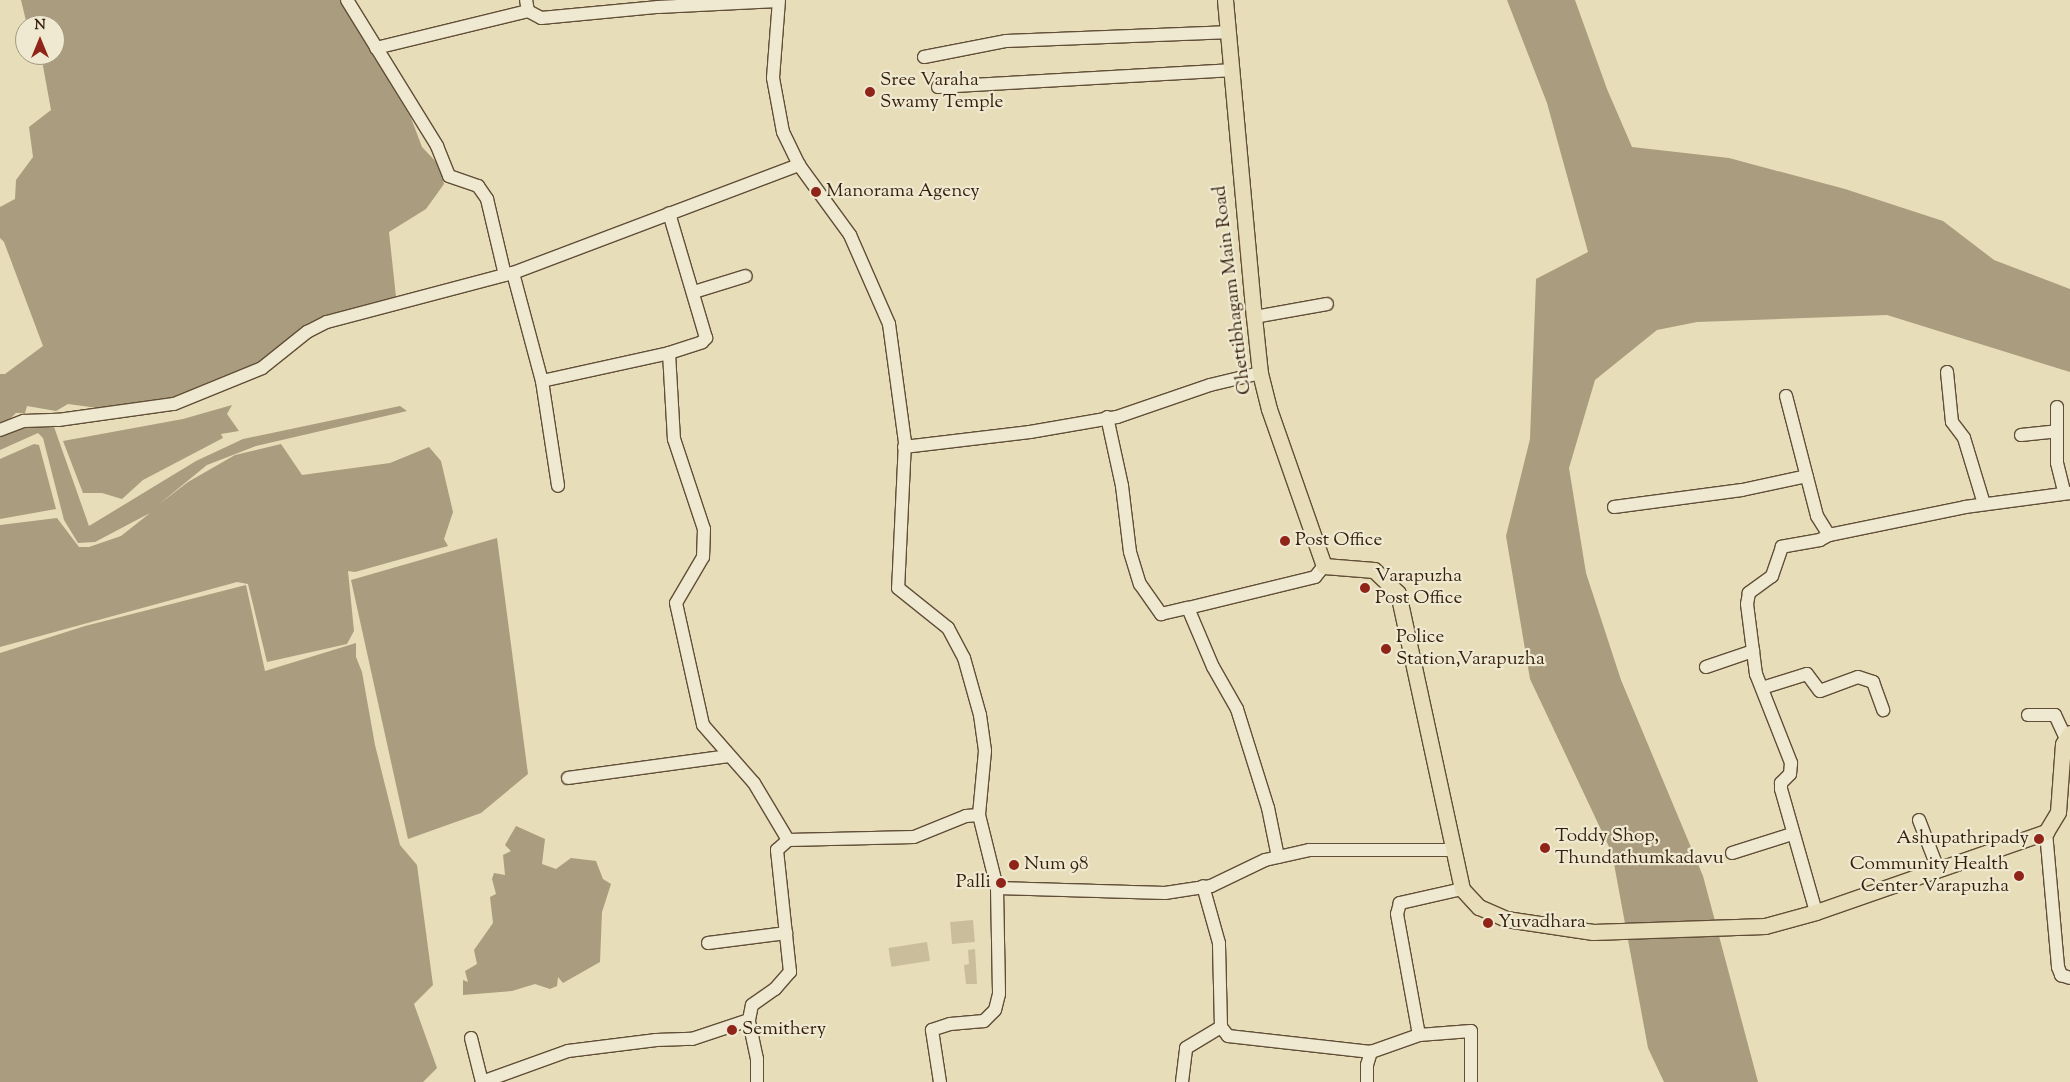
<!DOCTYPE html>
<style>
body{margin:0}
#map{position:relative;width:2070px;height:1082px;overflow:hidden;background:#e7ddb8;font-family:"Sorts Mill Goudy",serif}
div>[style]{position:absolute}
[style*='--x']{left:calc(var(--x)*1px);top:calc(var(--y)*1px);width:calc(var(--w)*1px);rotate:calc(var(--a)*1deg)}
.green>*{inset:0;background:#c9bd9b;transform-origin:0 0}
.water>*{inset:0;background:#aa9c7e}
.roads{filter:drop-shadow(1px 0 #614e37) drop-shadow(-1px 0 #614e37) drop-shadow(0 1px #614e37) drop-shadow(0 -1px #614e37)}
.minor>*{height:12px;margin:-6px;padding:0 6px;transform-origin:6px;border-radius:6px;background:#efe9d1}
.major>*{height:15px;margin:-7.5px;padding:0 7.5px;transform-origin:7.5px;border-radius:7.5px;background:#e7ddb8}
.dots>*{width:14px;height:14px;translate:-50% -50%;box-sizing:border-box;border:2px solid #efe9d1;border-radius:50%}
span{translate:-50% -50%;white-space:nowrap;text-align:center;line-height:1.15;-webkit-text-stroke:4.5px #efe9d1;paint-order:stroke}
.poi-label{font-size:19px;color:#341e0c}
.left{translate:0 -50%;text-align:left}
.right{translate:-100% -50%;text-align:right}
.street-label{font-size:19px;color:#341e0c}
.north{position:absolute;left:15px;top:15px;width:50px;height:50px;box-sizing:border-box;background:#efe9d1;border:1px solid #a49882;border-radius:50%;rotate:0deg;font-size:14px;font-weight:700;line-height:20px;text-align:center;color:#341e0c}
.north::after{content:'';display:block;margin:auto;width:18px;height:22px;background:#8f2418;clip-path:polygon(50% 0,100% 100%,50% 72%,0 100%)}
</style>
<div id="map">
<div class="green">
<i style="left:973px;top:920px;width:22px;height:23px;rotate:85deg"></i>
<i style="left:927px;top:942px;width:19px;height:39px;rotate:81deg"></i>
<i style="clip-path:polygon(975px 949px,977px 984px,966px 984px,964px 965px,969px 964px,968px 950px)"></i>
</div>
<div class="water">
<i style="clip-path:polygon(21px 0,341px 0,411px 118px,422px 147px,439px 165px,444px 184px,426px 209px,389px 232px,396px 297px,309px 323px,255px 369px,170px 404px,105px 409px,68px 404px,56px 411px,27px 406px,25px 413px,16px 413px,0 429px,0 374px,5px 374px,43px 346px,4px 242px,0 238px,0 207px,15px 199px,16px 180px,33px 157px,29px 127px,51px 110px,41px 55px,55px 55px,55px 25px,27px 25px)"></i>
<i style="clip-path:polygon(1507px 0,1575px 0,1607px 89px,1632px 147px,1729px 158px,1845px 189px,1943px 221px,1994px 260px,2070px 289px,2070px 372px,1887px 315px,1697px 322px,1657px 330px,1595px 380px,1569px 468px,1586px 573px,1621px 680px,1703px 876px,1758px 1082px,1664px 1082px,1648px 1048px,1612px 853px,1530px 679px,1506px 536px,1530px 439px,1536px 279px,1588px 252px,1547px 103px)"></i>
<i style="clip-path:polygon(232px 405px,227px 414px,239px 431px,221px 434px,223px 438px,143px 480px,122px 499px,102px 493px,83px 493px,63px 441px,183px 419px)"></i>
<i style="clip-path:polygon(400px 406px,407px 411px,256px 446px,207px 465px,158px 505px,188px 482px,235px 455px,281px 444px,302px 475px,390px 463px,429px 447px,441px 461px,453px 512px,444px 539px,448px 546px,355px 572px,348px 571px,354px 631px,347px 644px,267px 662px,248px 584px,237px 582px,0 647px,0 525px,57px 518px,79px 547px,89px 547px,121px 536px,150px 513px,95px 542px,78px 543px,64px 520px,43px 438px,38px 433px,0 450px,0 436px,25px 424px,53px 424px,89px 526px,196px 461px,243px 439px)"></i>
<i style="clip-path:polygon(34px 444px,39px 445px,56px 509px,0 519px,0 459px)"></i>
<i style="clip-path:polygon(497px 538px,528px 774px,481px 813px,408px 839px,351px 580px)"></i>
<i style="clip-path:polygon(246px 585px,265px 671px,356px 643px,356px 657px,362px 672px,375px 745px,400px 845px,417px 865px,433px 985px,414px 1004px,437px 1068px,423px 1082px,0 1082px,0 653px,85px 626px)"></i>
<i style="clip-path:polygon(516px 826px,545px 839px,542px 864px,556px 869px,571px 858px,596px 861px,603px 879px,611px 884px,602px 912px,600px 962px,563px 983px,558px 977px,557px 986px,550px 989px,535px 984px,512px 991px,463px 995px,463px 980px,468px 982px,465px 971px,477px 964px,474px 950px,493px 923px,490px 897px,496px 894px,492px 879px,494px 873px,505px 875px,503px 855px,511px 851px,505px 845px)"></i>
</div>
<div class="roads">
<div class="minor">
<i style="--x:347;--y:0;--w:172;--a:58.3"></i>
<i style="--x:437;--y:146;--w:32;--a:68"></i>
<i style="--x:449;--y:176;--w:31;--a:19"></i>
<i style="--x:478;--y:186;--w:16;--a:55"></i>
<i style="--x:487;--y:199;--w:78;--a:76.7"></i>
<i style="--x:779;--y:0;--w:78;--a:94.4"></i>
<i style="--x:773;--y:78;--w:55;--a:79.5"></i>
<i style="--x:783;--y:132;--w:37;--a:64"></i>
<i style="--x:799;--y:165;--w:87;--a:53.9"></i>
<i style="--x:850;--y:235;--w:97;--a:66.3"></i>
<i style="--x:889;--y:324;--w:119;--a:82.3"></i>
<i style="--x:905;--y:442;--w:146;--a:92.7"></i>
<i style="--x:898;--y:588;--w:64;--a:38.7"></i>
<i style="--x:948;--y:628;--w:34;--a:62"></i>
<i style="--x:964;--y:658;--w:59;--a:74.3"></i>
<i style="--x:980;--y:715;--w:36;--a:82"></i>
<i style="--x:985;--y:751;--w:64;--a:95.4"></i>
<i style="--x:979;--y:815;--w:75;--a:76.1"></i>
<i style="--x:997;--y:888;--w:106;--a:88.9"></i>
<i style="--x:999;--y:994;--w:16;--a:104"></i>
<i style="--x:995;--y:1010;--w:16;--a:135"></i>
<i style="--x:984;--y:1021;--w:34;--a:175"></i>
<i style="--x:950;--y:1024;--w:19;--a:162"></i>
<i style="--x:932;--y:1030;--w:53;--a:81.3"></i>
<i style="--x:528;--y:11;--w:15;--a:28"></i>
<i style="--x:541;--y:18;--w:118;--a:-5.4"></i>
<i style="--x:658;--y:7;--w:120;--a:-2.9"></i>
<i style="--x:376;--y:48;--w:156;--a:-13.7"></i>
<i style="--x:528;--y:11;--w:11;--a:-100"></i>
<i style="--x:924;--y:57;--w:84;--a:-11"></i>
<i style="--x:1006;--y:41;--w:220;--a:-2.3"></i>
<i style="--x:938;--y:87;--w:292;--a:-3.3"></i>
<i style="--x:513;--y:273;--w:112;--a:75"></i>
<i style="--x:542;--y:381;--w:106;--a:81.3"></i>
<i style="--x:694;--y:292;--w:54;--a:-17.1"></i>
<i style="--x:1254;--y:317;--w:74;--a:-10.1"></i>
<i style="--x:669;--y:353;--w:86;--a:86.7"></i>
<i style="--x:674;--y:439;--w:95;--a:71.6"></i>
<i style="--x:704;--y:529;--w:28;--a:92"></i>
<i style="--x:703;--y:557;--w:53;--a:120.4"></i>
<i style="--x:676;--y:603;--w:125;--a:77.5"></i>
<i style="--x:703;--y:725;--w:77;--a:48.7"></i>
<i style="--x:754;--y:783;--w:66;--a:59.2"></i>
<i style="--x:1947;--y:372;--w:50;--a:84.3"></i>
<i style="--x:1952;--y:422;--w:20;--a:53"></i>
<i style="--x:1964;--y:438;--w:69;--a:73.1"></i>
<i style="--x:542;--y:381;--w:130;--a:-12.4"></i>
<i style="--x:669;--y:353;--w:35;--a:-18"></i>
<i style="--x:702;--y:342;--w:6;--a:-45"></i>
<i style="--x:706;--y:338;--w:130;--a:-106.5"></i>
<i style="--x:1786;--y:396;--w:124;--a:75.5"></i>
<i style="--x:1817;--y:516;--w:22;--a:58"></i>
<i style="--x:1829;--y:535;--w:10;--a:151"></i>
<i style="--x:1820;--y:540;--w:39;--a:170"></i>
<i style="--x:1782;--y:547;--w:31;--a:109"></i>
<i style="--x:1772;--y:576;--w:29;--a:144"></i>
<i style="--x:1749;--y:593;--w:11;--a:100"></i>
<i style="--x:1747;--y:604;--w:71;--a:82.7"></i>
<i style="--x:1756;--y:674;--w:96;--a:68.5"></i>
<i style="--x:1791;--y:763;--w:11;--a:95"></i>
<i style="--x:1790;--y:774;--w:13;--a:135"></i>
<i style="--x:1781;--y:783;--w:6;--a:90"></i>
<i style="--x:1781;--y:789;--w:128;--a:74.1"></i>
<i style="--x:2057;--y:407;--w:56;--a:90"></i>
<i style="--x:2057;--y:463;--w:30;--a:76"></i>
<i style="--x:1107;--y:417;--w:71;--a:77.7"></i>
<i style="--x:1122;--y:486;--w:66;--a:83.1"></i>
<i style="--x:1130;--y:552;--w:34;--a:73"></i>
<i style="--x:1140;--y:584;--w:37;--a:55"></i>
<i style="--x:1161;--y:614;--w:28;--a:-13"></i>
<i style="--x:0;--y:430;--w:26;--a:-21"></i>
<i style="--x:24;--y:421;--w:34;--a:-2"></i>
<i style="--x:58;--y:420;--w:117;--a:-7.9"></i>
<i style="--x:174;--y:404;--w:95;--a:-22.2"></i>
<i style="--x:262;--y:368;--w:58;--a:-38.7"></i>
<i style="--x:307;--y:332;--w:22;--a:-27"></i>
<i style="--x:327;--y:322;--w:192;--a:-14.8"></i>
<i style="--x:513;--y:273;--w:306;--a:-20.7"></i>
<i style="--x:2021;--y:435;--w:36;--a:-6"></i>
<i style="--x:904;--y:447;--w:127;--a:-6.8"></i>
<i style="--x:1030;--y:432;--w:88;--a:-9.8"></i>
<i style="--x:1117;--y:417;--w:98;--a:-19"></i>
<i style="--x:1210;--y:385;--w:51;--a:-13.5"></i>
<i style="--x:1614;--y:507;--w:129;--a:-7.6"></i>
<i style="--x:1742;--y:490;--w:66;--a:-12.2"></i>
<i style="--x:1829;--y:535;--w:139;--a:-11.6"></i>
<i style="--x:1965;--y:507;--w:106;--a:-7.6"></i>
<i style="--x:1706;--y:667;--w:50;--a:-18.8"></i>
<i style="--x:1762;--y:688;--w:47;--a:-17.3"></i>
<i style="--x:1807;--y:674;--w:21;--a:53"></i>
<i style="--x:1820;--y:691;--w:40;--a:-20.2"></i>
<i style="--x:1858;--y:677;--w:16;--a:18"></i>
<i style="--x:1873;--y:682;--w:30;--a:70"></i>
<i style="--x:2028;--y:715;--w:27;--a:0"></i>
<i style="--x:2055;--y:715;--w:23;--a:65"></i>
<i style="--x:568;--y:778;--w:162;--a:-7.8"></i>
<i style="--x:1919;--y:820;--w:53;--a:68.8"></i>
<i style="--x:2046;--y:832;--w:136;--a:84.9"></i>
<i style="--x:2058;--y:967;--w:9;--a:69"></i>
<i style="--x:2061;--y:975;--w:9;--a:18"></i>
<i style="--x:1732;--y:853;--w:63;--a:-17.6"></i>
<i style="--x:1278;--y:857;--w:50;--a:-101.5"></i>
<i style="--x:1268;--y:808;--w:104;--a:-107.4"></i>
<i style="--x:1237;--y:709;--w:48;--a:-119.7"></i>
<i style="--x:1213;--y:667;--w:64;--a:-113"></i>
<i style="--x:1188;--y:608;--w:131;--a:-13.7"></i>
<i style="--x:1315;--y:577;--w:14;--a:-51"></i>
<i style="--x:997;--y:888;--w:168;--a:1.7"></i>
<i style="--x:1165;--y:893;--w:47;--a:-8.7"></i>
<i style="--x:1211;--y:886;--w:60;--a:-25.7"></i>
<i style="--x:1265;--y:860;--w:45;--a:-12.8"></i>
<i style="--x:1309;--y:850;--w:144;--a:0"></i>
<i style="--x:1462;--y:889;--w:64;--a:167.3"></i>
<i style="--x:1400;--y:903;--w:11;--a:105"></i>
<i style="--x:1397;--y:914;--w:123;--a:79.7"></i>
<i style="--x:1419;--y:1035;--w:52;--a:-4.4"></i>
<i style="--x:1471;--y:1031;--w:51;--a:90"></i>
<i style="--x:708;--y:943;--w:79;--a:-7.3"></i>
<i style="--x:1221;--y:1027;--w:11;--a:52"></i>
<i style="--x:1228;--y:1036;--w:144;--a:6.4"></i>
<i style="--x:471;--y:1038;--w:45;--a:76"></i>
<i style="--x:482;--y:1082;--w:91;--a:-19.8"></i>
<i style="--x:568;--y:1051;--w:89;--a:-7.1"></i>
<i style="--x:656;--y:1040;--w:36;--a:-2"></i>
<i style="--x:692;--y:1039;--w:60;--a:-18.4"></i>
<i style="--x:757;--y:1082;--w:23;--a:-90"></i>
<i style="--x:757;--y:1059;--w:40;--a:-102"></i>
<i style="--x:749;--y:1020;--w:15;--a:-79"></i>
<i style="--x:752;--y:1005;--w:28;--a:-35"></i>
<i style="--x:775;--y:989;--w:23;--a:-49"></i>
<i style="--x:790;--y:972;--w:123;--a:-96.1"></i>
<i style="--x:777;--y:850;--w:15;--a:-42"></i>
<i style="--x:788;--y:840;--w:126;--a:-1.4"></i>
<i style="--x:914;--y:837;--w:56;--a:-22"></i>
<i style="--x:966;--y:816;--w:13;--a:-4"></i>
<i style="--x:1182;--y:1082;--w:34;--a:-83"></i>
<i style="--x:1186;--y:1048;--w:41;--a:-31"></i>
<i style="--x:1221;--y:1027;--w:84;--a:-91.4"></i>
<i style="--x:1219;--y:943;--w:59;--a:-105.7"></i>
<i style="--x:1367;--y:1082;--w:17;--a:-90"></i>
<i style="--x:1367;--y:1065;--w:14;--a:-73"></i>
<i style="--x:1371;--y:1052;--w:51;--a:-19.5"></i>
</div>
<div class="major">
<i style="--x:1225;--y:0;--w:318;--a:84.8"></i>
<i style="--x:1254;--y:317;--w:56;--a:83.9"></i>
<i style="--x:1260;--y:373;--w:37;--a:76"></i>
<i style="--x:1269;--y:409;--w:166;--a:70.7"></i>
<i style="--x:1324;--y:566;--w:50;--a:4.6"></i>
<i style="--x:1374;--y:570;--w:33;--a:44"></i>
<i style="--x:1398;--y:593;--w:303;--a:77.8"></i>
<i style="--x:1462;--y:889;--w:25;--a:47"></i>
<i style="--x:1479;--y:907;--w:30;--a:24"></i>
<i style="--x:1506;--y:919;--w:88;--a:8.5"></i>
<i style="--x:1593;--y:932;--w:172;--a:-2"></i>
<i style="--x:1765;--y:926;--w:53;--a:-15.4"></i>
<i style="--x:1816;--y:912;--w:244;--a:-19.2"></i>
<i style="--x:2046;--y:832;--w:23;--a:-59"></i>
<i style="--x:2058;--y:812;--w:68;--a:-85.8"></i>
<i style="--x:2063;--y:744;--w:13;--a:-58"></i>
</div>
</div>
<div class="dots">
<i style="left:870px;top:92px;background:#8f2418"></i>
<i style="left:816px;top:192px;background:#8f2418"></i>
<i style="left:1285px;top:541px;background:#8f2418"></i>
<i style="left:1365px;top:588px;background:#8f2418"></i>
<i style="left:1386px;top:649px;background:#8f2418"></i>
<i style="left:2039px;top:839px;background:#8f2418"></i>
<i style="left:1545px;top:848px;background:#8f2418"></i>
<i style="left:1014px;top:865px;background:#8f2418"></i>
<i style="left:2019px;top:876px;background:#8f2418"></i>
<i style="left:1001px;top:883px;background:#8f2418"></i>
<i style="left:1488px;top:923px;background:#8f2418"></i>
<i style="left:732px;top:1030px;background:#8f2418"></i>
</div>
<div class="poi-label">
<span class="left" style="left:880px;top:92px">Sree Varaha<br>Swamy Temple</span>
<span class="left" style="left:826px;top:192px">Manorama Agency</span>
<span class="left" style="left:1295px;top:541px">Post Office</span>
<span class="left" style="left:1375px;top:588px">Varapuzha<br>Post Office</span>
<span class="left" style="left:1396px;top:649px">Police<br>Station,Varapuzha</span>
<span class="left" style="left:1555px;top:848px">Toddy Shop,<br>Thundathumkadavu</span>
<span class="right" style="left:2029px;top:839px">Ashupathripady</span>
<span class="left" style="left:1024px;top:865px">Num 98</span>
<span class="right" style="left:2009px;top:876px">Community Health<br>Center Varapuzha</span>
<span class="right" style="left:991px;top:883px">Palli</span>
<span class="left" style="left:1498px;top:923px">Yuvadhara</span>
<span class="left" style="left:742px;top:1030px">Semithery</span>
</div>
<div class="street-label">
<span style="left:1233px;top:290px;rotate:-97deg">Chettibhagam Main Road</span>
</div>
<div class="north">N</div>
</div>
